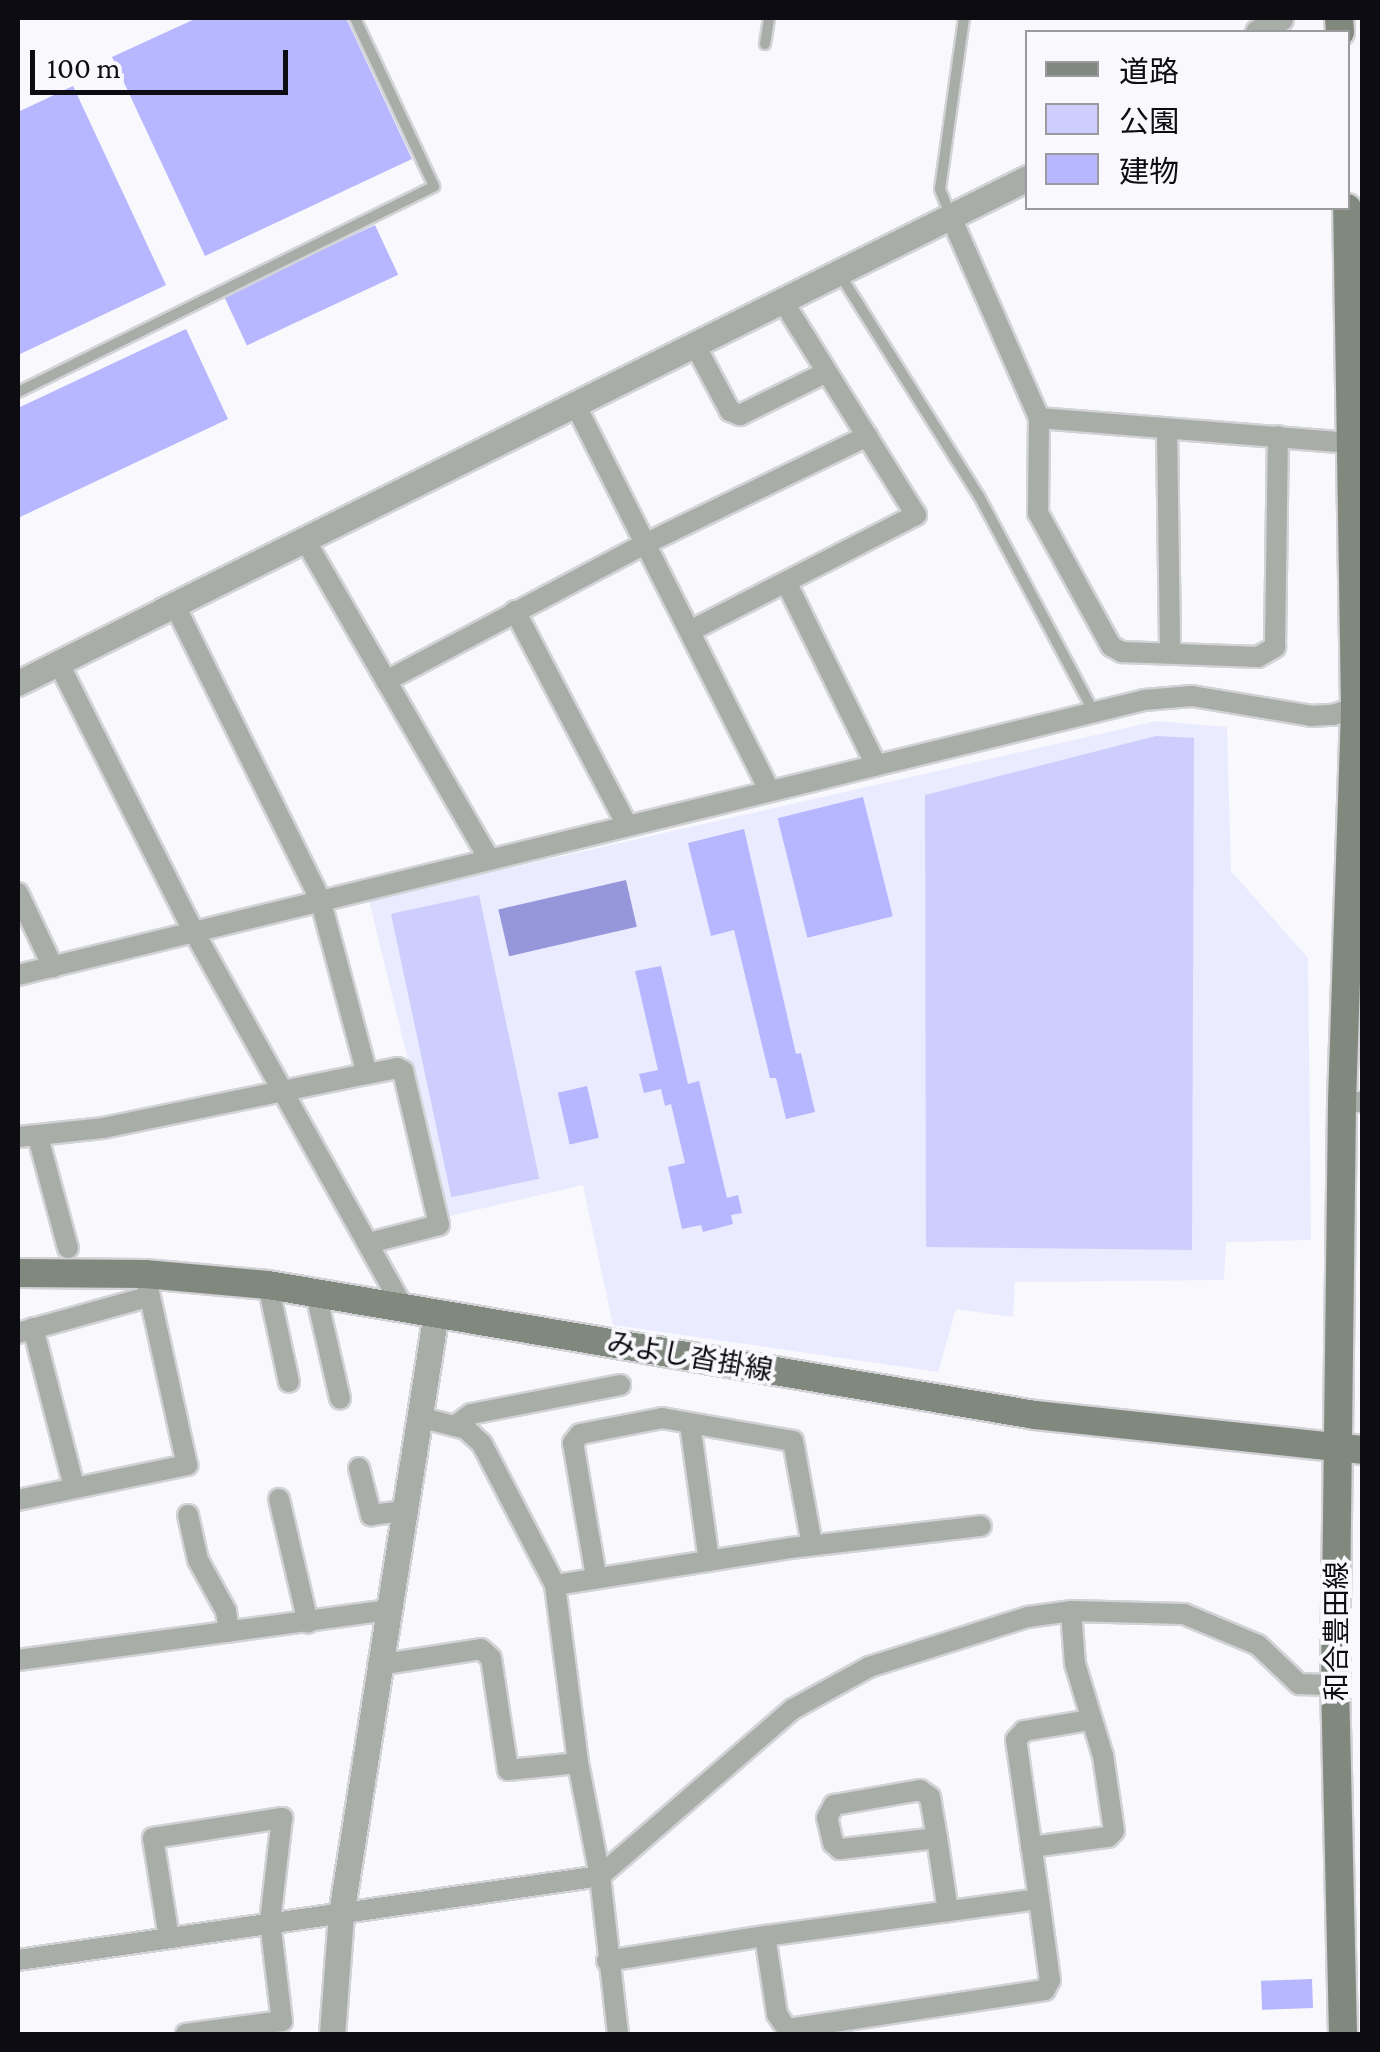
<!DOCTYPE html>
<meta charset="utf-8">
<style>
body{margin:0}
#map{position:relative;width:1380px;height:2052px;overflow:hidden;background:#f9f9fd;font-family:"Crimson Pro","Noto Sans JP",serif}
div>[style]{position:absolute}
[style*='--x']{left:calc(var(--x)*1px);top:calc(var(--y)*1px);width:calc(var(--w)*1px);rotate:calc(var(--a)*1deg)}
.built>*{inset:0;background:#eaebff}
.green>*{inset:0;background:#cdcefd;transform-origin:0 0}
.water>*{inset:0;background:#9697db;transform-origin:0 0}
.building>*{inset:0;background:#b6b7fe;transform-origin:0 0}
.roads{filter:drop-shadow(2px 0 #d3d3d7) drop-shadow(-2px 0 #d3d3d7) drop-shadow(0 2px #d3d3d7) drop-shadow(0 -2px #d3d3d7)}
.service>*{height:10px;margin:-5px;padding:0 5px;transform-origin:5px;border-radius:5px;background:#a8ada7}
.minor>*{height:20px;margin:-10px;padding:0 10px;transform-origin:10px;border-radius:10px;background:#a8ada7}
.tertiary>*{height:25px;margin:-12.5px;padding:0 12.5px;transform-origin:12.5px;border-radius:12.5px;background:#a8ada7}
.secondary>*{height:28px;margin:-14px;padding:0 14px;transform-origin:14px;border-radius:14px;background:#81897f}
span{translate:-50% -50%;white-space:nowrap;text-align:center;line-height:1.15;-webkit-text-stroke:8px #f9f9fd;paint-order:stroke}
.street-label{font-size:28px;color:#0c0c12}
.frame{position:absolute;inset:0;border:20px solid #0c0c12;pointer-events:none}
.legend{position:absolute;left:1025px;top:30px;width:325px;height:180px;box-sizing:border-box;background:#f9f9fd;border:2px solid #9a9a9f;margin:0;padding:12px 18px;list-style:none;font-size:30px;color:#0c0c12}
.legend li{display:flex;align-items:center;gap:20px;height:50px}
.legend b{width:50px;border:2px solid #9a9a9f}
.scale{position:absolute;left:30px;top:50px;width:258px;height:45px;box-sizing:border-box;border:5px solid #0c0c12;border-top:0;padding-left:12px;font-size:30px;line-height:35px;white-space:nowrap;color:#0c0c12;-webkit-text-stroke:8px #f9f9fd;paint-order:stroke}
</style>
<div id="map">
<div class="built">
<i style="clip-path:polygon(1157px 721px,1227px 727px,1231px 871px,1308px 958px,1311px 1240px,1226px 1242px,1224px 1280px,1015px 1282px,1013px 1317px,956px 1309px,938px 1372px,613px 1325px,583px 1185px,446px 1217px,369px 900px)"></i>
</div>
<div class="green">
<i style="clip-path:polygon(1156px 736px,1194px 738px,1192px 1250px,926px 1247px,925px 795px)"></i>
<i style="left:479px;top:895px;width:290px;height:90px;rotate:78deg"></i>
</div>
<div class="water">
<i style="left:626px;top:880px;width:48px;height:131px;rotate:77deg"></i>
</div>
<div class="building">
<i style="clip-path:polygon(197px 18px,346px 18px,412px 159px,205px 256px,112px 57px)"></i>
<i style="clip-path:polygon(73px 86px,166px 285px,18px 355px,18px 112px)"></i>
<i style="left:375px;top:225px;width:55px;height:167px;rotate:65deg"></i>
<i style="clip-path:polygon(186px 329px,228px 419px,18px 518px,18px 408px)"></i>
<i style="left:863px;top:797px;width:123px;height:88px;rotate:76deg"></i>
<i style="clip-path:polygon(744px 829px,796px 1054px,801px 1053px,815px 1112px,786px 1119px,776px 1078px,770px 1078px,734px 930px,711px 936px,688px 843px)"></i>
<i style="clip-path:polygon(661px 966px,688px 1084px,699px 1081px,727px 1198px,738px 1195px,742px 1213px,731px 1215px,733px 1224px,703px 1232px,701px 1225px,682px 1229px,668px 1167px,685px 1163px,671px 1104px,665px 1106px,661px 1089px,644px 1093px,639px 1074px,658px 1070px,635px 971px)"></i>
<i style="left:587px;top:1086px;width:53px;height:30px;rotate:77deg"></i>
<i style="left:1312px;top:1979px;width:29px;height:51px;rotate:88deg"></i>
</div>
<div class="roads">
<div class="service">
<i style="--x:765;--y:44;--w:26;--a:-81"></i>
<i style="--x:950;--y:215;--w:28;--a:-111"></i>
<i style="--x:940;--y:189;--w:173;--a:-82"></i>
<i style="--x:839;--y:273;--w:263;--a:57.9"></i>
<i style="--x:979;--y:496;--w:245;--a:62"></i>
<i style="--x:18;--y:392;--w:464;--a:-26.3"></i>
<i style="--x:434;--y:186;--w:186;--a:-115.2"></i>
</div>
<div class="minor">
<i style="--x:950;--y:215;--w:222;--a:66.3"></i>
<i style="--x:1039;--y:418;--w:312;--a:4.6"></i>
<i style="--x:695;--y:345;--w:75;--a:62.1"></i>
<i style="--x:730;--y:411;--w:11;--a:22"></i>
<i style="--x:740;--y:415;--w:95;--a:-26.3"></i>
<i style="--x:575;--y:404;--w:431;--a:63.3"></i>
<i style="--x:1039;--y:418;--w:95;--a:90.6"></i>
<i style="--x:1038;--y:513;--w:152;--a:61.2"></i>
<i style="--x:1111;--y:646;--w:13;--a:29"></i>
<i style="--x:1122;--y:652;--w:136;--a:2.1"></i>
<i style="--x:1258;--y:657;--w:20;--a:-30"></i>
<i style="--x:1275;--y:647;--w:211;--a:-89.2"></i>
<i style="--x:1167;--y:429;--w:224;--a:89.2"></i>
<i style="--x:305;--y:540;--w:366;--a:60"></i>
<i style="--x:786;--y:582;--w:202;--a:63.8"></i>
<i style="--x:515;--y:611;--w:242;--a:62.4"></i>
<i style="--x:692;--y:630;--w:252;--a:-27.2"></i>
<i style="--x:916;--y:515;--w:252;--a:-121.9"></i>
<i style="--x:58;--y:662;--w:300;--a:63.3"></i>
<i style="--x:193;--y:930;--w:430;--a:60.9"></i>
<i style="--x:386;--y:681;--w:295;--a:-27.9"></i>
<i style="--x:647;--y:543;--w:245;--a:-25.9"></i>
<i style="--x:18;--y:893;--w:82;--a:64.7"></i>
<i style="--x:18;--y:975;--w:1159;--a:-13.72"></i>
<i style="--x:1144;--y:700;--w:48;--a:-4.8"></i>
<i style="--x:1192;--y:696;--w:121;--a:9.5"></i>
<i style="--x:1311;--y:716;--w:22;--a:-3"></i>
<i style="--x:1333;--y:715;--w:31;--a:-19"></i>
<i style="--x:367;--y:1074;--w:31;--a:-11"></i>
<i style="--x:397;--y:1068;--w:7;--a:27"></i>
<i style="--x:403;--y:1071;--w:158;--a:76.8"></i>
<i style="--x:439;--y:1225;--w:72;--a:165.6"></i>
<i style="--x:1342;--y:1102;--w:20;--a:0"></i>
<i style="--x:18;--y:1137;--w:85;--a:-6"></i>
<i style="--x:103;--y:1128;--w:269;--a:-11.6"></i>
<i style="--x:367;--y:1074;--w:181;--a:-105"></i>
<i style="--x:320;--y:899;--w:329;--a:-116.3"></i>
<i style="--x:38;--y:1137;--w:115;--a:74.9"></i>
<i style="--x:268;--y:1285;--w:99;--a:77.8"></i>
<i style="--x:321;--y:1293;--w:10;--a:107"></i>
<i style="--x:318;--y:1303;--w:98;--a:77"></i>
<i style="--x:33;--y:1328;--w:164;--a:75.5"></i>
<i style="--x:18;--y:1333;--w:134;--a:-15.6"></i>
<i style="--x:419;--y:1417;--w:49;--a:14.3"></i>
<i style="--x:466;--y:1429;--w:22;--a:43"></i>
<i style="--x:482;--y:1444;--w:159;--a:62.6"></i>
<i style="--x:555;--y:1585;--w:179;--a:82.6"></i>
<i style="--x:578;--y:1763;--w:115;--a:79"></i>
<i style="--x:600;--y:1876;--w:159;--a:83.5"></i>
<i style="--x:690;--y:1424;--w:138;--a:82.1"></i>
<i style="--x:455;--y:1426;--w:20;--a:-37"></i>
<i style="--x:471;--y:1414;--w:152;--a:-11"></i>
<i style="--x:359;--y:1468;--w:49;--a:75.7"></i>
<i style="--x:371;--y:1515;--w:32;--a:-7"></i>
<i style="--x:279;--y:1499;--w:127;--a:76.8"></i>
<i style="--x:18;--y:1500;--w:173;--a:-11.7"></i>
<i style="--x:187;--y:1465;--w:196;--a:-102.4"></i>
<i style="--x:188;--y:1515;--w:46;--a:77.5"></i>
<i style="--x:198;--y:1560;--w:58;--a:61.2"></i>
<i style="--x:226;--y:1611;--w:21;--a:82"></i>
<i style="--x:596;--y:1576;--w:135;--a:-99.8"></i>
<i style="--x:573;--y:1443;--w:11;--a:-52"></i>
<i style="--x:580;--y:1434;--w:84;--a:-11"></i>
<i style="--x:662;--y:1418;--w:133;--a:10"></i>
<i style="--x:793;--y:1441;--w:106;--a:79.6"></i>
<i style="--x:555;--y:1585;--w:239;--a:-8.9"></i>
<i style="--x:791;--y:1548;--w:191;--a:-6.6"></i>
<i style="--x:18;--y:1660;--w:371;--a:-7.7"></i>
<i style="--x:378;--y:1665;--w:104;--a:-8.8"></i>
<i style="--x:481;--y:1649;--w:13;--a:42"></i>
<i style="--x:491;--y:1658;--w:113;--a:81.4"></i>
<i style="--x:508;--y:1770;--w:70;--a:-5.7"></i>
<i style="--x:937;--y:1838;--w:98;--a:173.5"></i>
<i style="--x:840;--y:1849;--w:9;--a:-139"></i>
<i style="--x:833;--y:1843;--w:26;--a:-103"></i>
<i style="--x:827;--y:1818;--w:15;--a:-62"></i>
<i style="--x:834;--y:1805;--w:87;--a:-9.9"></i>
<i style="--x:920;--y:1790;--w:12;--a:35"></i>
<i style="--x:930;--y:1797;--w:42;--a:80.3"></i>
<i style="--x:937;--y:1838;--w:74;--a:81.4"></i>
<i style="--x:1031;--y:1847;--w:78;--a:-7.4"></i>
<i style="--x:1108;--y:1837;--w:8;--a:-45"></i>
<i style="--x:1114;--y:1831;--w:76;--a:-98.3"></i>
<i style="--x:1103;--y:1756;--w:96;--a:-106.9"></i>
<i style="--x:1075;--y:1664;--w:53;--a:-94.3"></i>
<i style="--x:1039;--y:1899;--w:161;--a:-98.2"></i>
<i style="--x:1016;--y:1740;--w:12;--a:-48"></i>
<i style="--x:1024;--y:1731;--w:66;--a:-9.6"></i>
<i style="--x:169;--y:1938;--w:101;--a:-99.1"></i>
<i style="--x:153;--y:1838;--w:131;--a:-8.8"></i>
<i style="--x:282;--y:1818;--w:104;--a:96.6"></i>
<i style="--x:270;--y:1921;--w:101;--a:83.2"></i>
<i style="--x:282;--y:2021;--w:97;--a:172.3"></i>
<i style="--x:18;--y:1960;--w:588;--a:-8.21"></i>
<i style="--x:600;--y:1876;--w:255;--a:-40.9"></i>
<i style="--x:793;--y:1709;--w:87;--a:-28.9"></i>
<i style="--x:869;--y:1667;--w:167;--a:-17.5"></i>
<i style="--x:1028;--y:1617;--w:43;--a:-7.9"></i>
<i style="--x:1071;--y:1611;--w:113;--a:1.5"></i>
<i style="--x:1184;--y:1614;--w:80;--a:22.7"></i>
<i style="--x:1258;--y:1645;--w:57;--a:43.6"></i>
<i style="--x:1299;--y:1684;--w:36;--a:2"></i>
<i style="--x:607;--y:1961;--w:160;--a:-9"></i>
<i style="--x:765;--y:1936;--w:276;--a:-7.7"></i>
<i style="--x:1039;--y:1899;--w:82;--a:82.3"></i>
<i style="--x:1050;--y:1980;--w:11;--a:117"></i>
<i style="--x:1045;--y:1990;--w:261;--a:171.4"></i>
<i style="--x:787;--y:2029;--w:18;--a:-124"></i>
<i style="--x:777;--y:2014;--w:79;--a:-98.7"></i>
</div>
<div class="tertiary">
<i style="--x:1258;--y:32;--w:26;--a:-32"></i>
<i style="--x:18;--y:683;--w:1129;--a:-26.57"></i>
<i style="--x:332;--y:2034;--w:120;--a:-85.7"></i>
<i style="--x:341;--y:1914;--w:608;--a:-81.02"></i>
</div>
<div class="secondary">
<i style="--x:1339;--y:18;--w:14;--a:86"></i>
<i style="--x:18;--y:1273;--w:127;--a:0.5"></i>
<i style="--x:145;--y:1274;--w:123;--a:5.1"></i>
<i style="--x:268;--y:1285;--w:778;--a:9.62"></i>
<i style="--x:1035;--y:1415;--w:329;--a:6.1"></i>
<i style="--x:1343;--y:2034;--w:349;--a:-91.3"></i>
<i style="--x:1335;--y:1685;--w:583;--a:-89.31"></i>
<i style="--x:1342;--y:1102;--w:396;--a:-88.1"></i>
<i style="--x:1355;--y:706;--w:498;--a:-90.9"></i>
</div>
</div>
<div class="street-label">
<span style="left:690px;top:1357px;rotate:10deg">みよし沓掛線</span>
<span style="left:1337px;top:1631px;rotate:-90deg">和合豊田線</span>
</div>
<div class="frame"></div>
<ul class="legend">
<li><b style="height:12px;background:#81897f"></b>道路</li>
<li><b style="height:28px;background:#cdcefd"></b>公園</li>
<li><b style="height:28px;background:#b6b7fe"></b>建物</li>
</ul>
<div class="scale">100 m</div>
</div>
